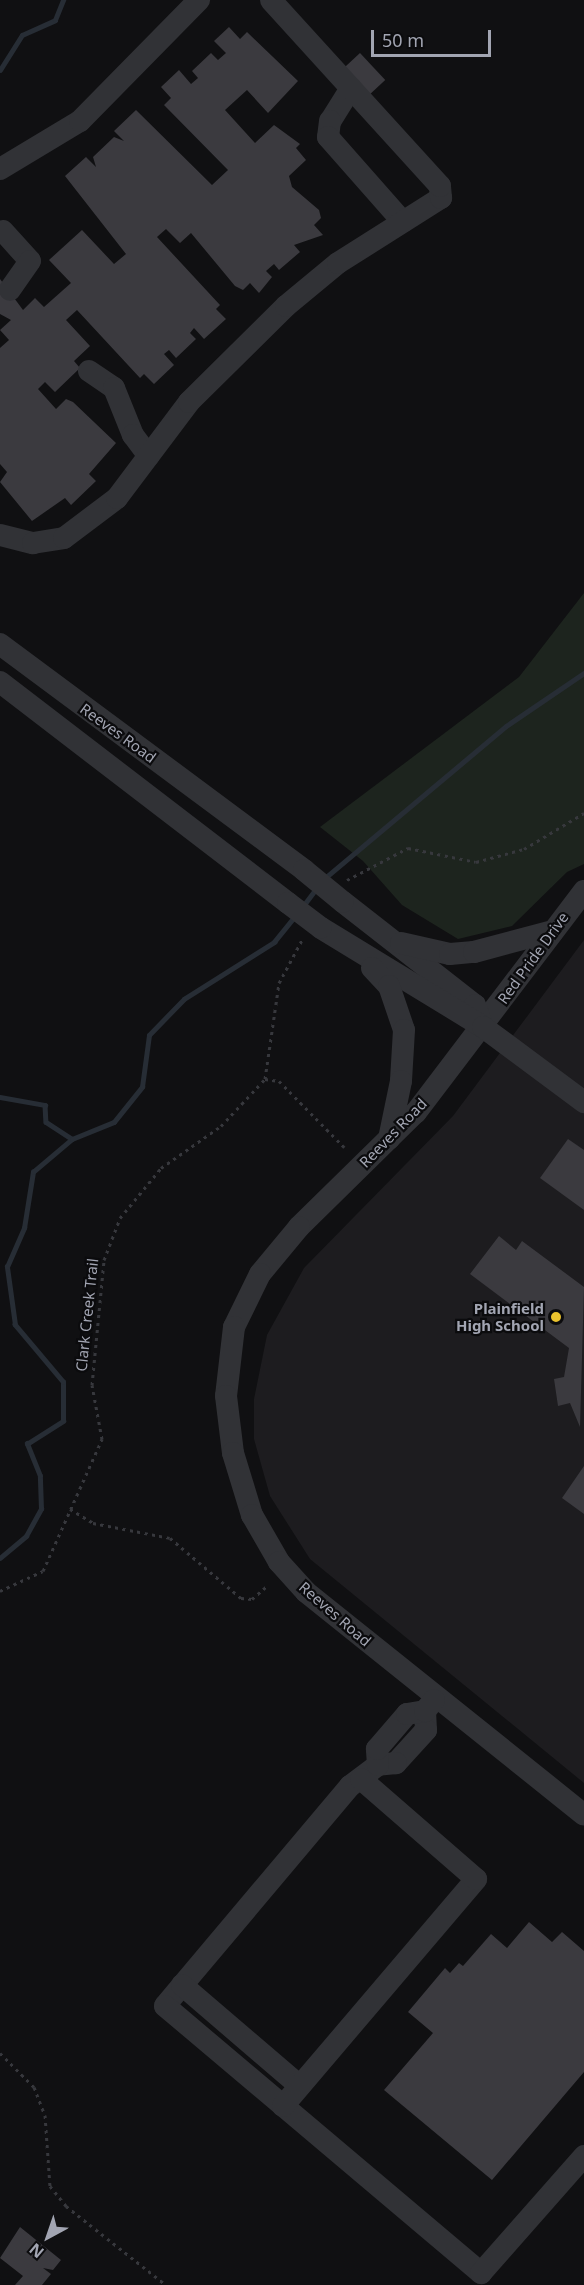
<!DOCTYPE html>
<style>
body{margin:0}
#map{position:relative;width:584px;height:2285px;overflow:hidden;background:#101012;font-family:"Noto Sans",sans-serif}
div>[style]{position:absolute}
[style*='--x']{left:calc(var(--x)*1px);top:calc(var(--y)*1px);width:calc(var(--w)*1px);rotate:calc(var(--a)*1deg)}
.built>*{inset:0;background:#1d1c1f}
.green>*{inset:0;background:#1d241e}
.stream>*{height:4.5px;margin:-2.25px;padding:0 2.25px;transform-origin:2.25px;border-radius:2.25px;background:#272d35}
.building>*{inset:0;background:#3b3a3f;transform-origin:0 0}
.path>*{height:3px;margin-top:-1.5px;transform-origin:0;background:repeating-linear-gradient(90deg,#37383d 0 3px,transparent 0 7.5px)}
.minor>*{height:22px;margin:-11px;padding:0 11px;transform-origin:11px;border-radius:11px;background:#313236}
.minor-bridge>*{height:22px;margin:-11px;padding:0 11px;transform-origin:11px;border-radius:11px;background:#313236}
.dots>*{width:16px;height:16px;translate:-50% -50%;box-sizing:border-box;border:3px solid #0b0b0d;border-radius:50%}
span{translate:-50% -50%;white-space:nowrap;text-align:center;line-height:1.15;-webkit-text-stroke:4.5px #0b0b0d;paint-order:stroke}
.street-label{font-size:15px;color:#a2a5b2}
.poi-label{font-size:15px;color:#a2a5b2;font-weight:700}
.right{translate:-100% -50%;text-align:right}
.north{position:absolute;left:18px;top:2207px;width:60px;height:60px;-webkit-text-stroke:4px #0b0b0d;paint-order:stroke;rotate:220deg;font-size:16px;font-weight:700;line-height:24px;text-align:center;color:#a2a5b2}
.north::after{content:'';display:block;margin:auto;width:21px;height:27px;background:#a2a5b2;clip-path:polygon(50% 0,100% 100%,50% 72%,0 100%)}
.scale{position:absolute;left:371px;top:30px;width:120px;height:27px;box-sizing:border-box;border:3px solid #a2a5b2;border-top:0;padding-left:8px;font-size:18px;line-height:21px;white-space:nowrap;color:#a2a5b2;-webkit-text-stroke:4px #0b0b0d;paint-order:stroke}
</style>
<div id="map">
<div class="built">
<i style="clip-path:polygon(584px 940px,584px 1783px,310px 1559px,270px 1496px,254px 1439px,254px 1399px,267px 1335px,304px 1268px,453px 1116px)"></i>
</div>
<div class="green">
<i style="clip-path:polygon(584px 593px,584px 864px,567px 872px,512px 926px,458px 939px,402px 905px,363px 861px,320px 827px,519px 677px)"></i>
</div>
<div class="stream">
<i style="--x:0;--y:70;--w:41;--a:-57.8"></i>
<i style="--x:22;--y:35;--w:36;--a:-24"></i>
<i style="--x:55;--y:20;--w:22;--a:-68"></i>
<i style="--x:325;--y:878;--w:236;--a:-40"></i>
<i style="--x:506;--y:726;--w:94;--a:-34.2"></i>
<i style="--x:303;--y:906;--w:21;--a:-53"></i>
<i style="--x:0;--y:1097;--w:46;--a:10.1"></i>
<i style="--x:45;--y:1105;--w:17;--a:87"></i>
<i style="--x:46;--y:1122;--w:31;--a:33"></i>
<i style="--x:0;--y:1558;--w:34;--a:-40"></i>
<i style="--x:26;--y:1536;--w:31;--a:-61"></i>
<i style="--x:41;--y:1509;--w:33;--a:-92"></i>
<i style="--x:40;--y:1476;--w:35;--a:-112"></i>
<i style="--x:27;--y:1444;--w:43;--a:-32.6"></i>
<i style="--x:63;--y:1421;--w:39;--a:-90"></i>
<i style="--x:63;--y:1382;--w:75;--a:-130.1"></i>
<i style="--x:15;--y:1325;--w:59;--a:-97.9"></i>
<i style="--x:7;--y:1267;--w:43;--a:-66.4"></i>
<i style="--x:24;--y:1228;--w:57;--a:-80.9"></i>
<i style="--x:33;--y:1172;--w:51;--a:-40.2"></i>
<i style="--x:72;--y:1139;--w:45;--a:-22"></i>
<i style="--x:114;--y:1122;--w:45;--a:-51.3"></i>
<i style="--x:142;--y:1087;--w:52;--a:-82.3"></i>
<i style="--x:149;--y:1035;--w:50;--a:-45.8"></i>
<i style="--x:184;--y:999;--w:107;--a:-32.3"></i>
<i style="--x:274;--y:942;--w:32;--a:-51"></i>
</div>
<div class="building">
<i style="clip-path:polygon(229px 27px,240px 39px,247px 32px,298px 81px,268px 113px,247px 90px,225px 110px,255px 143px,274px 125px,300px 144px,296px 148px,306px 160px,289px 176px,292px 187px,319px 210px,321px 218px,314px 225px,323px 235px,294px 245px,300px 252px,279px 270px,274px 264px,266px 271px,272px 277px,259px 293px,250px 283px,243px 290px,235px 286px,191px 233px,180px 243px,166px 229px,157px 237px,220px 305px,216px 309px,226px 319px,204px 339px,194px 328px,190px 333px,196px 339px,176px 358px,169px 350px,164px 354px,174px 365px,154px 384px,144px 374px,140px 378px,77px 310px,66px 320px,90px 346px,74px 361px,80px 368px,55px 392px,45px 382px,38px 389px,56px 409px,66px 399px,73px 402px,116px 443px,89px 474px,96px 481px,71px 505px,65px 498px,32px 521px,0 482px,7px 472px,0 464px,0 348px,9px 340px,0 330px,11px 320px,0 314px,0 279px,23px 310px,35px 298px,44px 307px,71px 283px,49px 260px,82px 230px,114px 264px,126px 254px,65px 176px,86px 157px,96px 167px,93px 157px,114px 137px,124px 141px,114px 131px,136px 110px,212px 185px,228px 170px,164px 105px,171px 98px,161px 87px,179px 70px,191px 84px,198px 78px,192px 71px,211px 53px,218px 60px,226px 53px,214px 41px)"></i>
<i style="left:360px;top:53px;width:37px;height:25px;rotate:47deg"></i>
<i style="clip-path:polygon(568px 1139px,584px 1150px,584px 1210px,540px 1178px)"></i>
<i style="clip-path:polygon(499px 1236px,516px 1250px,522px 1241px,584px 1287px,580px 1427px,570px 1403px,558px 1406px,554px 1379px,564px 1377px,569px 1348px,470px 1274px)"></i>
<i style="clip-path:polygon(584px 1466px,584px 1514px,562px 1498px)"></i>
<i style="clip-path:polygon(529px 1922px,552px 1942px,562px 1932px,584px 1951px,584px 2072px,492px 2180px,384px 2090px,433px 2033px,408px 2012px,445px 1968px,450px 1973px,459px 1963px,463px 1966px,491px 1934px,507px 1948px)"></i>
<i style="clip-path:polygon(20px 2227px,61px 2260px,53px 2270px,43px 2268px,51px 2274px,42px 2285px,15px 2285px,23px 2276px,0 2258px)"></i>
</div>
<div class="path">
<i style="--x:347;--y:880;--w:69;--a:-27.7"></i>
<i style="--x:408;--y:848;--w:69;--a:11.6"></i>
<i style="--x:476;--y:862;--w:50;--a:-15.2"></i>
<i style="--x:524;--y:849;--w:70;--a:-31"></i>
<i style="--x:265;--y:1079;--w:14;--a:8"></i>
<i style="--x:279;--y:1081;--w:93;--a:45.4"></i>
<i style="--x:70;--y:1509;--w:27;--a:31"></i>
<i style="--x:93;--y:1523;--w:78;--a:11"></i>
<i style="--x:170;--y:1538;--w:93;--a:40.2"></i>
<i style="--x:241;--y:1598;--w:11;--a:5"></i>
<i style="--x:252;--y:1599;--w:20;--a:-41"></i>
<i style="--x:0;--y:1591;--w:47;--a:-24.9"></i>
<i style="--x:43;--y:1571;--w:145;--a:-65.9"></i>
<i style="--x:102;--y:1439;--w:55;--a:-100.5"></i>
<i style="--x:92;--y:1385;--w:126;--a:-84.5"></i>
<i style="--x:104;--y:1260;--w:45;--a:-69.1"></i>
<i style="--x:120;--y:1218;--w:65;--a:-50.6"></i>
<i style="--x:161;--y:1168;--w:73;--a:-35"></i>
<i style="--x:221;--y:1126;--w:64;--a:-46.9"></i>
<i style="--x:265;--y:1079;--w:97;--a:-81.7"></i>
<i style="--x:279;--y:983;--w:51;--a:-61.9"></i>
<i style="--x:0;--y:2053;--w:48;--a:45"></i>
<i style="--x:34;--y:2087;--w:30;--a:69"></i>
<i style="--x:45;--y:2115;--w:71;--a:86"></i>
<i style="--x:50;--y:2186;--w:26;--a:51"></i>
<i style="--x:66;--y:2206;--w:127;--a:38.3"></i>
</div>
<div class="minor">
<i style="--x:351;--y:88;--w:39;--a:122"></i>
<i style="--x:330;--y:121;--w:16;--a:97"></i>
<i style="--x:328;--y:137;--w:113;--a:48.6"></i>
<i style="--x:0;--y:169;--w:93;--a:-31"></i>
<i style="--x:80;--y:121;--w:170;--a:-45.5"></i>
<i style="--x:3;--y:231;--w:40;--a:48"></i>
<i style="--x:30;--y:261;--w:35;--a:125"></i>
<i style="--x:89;--y:371;--w:30;--a:34"></i>
<i style="--x:114;--y:388;--w:51;--a:68"></i>
<i style="--x:133;--y:435;--w:26;--a:53"></i>
<i style="--x:0;--y:535;--w:34;--a:14"></i>
<i style="--x:33;--y:543;--w:31;--a:-9"></i>
<i style="--x:64;--y:538;--w:66;--a:-37"></i>
<i style="--x:117;--y:498;--w:120;--a:-53.1"></i>
<i style="--x:189;--y:402;--w:136;--a:-44.7"></i>
<i style="--x:286;--y:306;--w:67;--a:-39.6"></i>
<i style="--x:338;--y:263;--w:122;--a:-32.3"></i>
<i style="--x:441;--y:198;--w:12;--a:-95"></i>
<i style="--x:440;--y:186;--w:251;--a:-132.3"></i>
<i style="--x:0;--y:644;--w:379;--a:36.6"></i>
<i style="--x:0;--y:682;--w:363;--a:37.5"></i>
<i style="--x:584;--y:891;--w:278;--a:127.2"></i>
<i style="--x:416;--y:1112;--w:164;--a:135.5"></i>
<i style="--x:299;--y:1227;--w:61;--a:129.7"></i>
<i style="--x:260;--y:1274;--w:59;--a:116.1"></i>
<i style="--x:234;--y:1327;--w:69;--a:96.6"></i>
<i style="--x:226;--y:1396;--w:57;--a:83"></i>
<i style="--x:233;--y:1453;--w:65;--a:73"></i>
<i style="--x:252;--y:1515;--w:54;--a:60.1"></i>
<i style="--x:279;--y:1562;--w:40;--a:48"></i>
<i style="--x:306;--y:1592;--w:356;--a:38.7"></i>
<i style="--x:343;--y:902;--w:167;--a:38"></i>
<i style="--x:475;--y:1005;--w:23;--a:70"></i>
<i style="--x:321;--y:928;--w:190;--a:31.4"></i>
<i style="--x:483;--y:1027;--w:126;--a:36.6"></i>
<i style="--x:401;--y:943;--w:50;--a:12.7"></i>
<i style="--x:450;--y:954;--w:24;--a:-5"></i>
<i style="--x:474;--y:952;--w:82;--a:-14.9"></i>
<i style="--x:372;--y:968;--w:25;--a:47"></i>
<i style="--x:389;--y:986;--w:46;--a:71.2"></i>
<i style="--x:404;--y:1030;--w:51;--a:93.4"></i>
<i style="--x:401;--y:1081;--w:59;--a:101.7"></i>
<i style="--x:425;--y:1711;--w:19;--a:87"></i>
<i style="--x:426;--y:1730;--w:45;--a:132.3"></i>
<i style="--x:396;--y:1763;--w:18;--a:174"></i>
<i style="--x:378;--y:1765;--w:35;--a:143"></i>
<i style="--x:350;--y:1786;--w:287;--a:130.1"></i>
<i style="--x:165;--y:2006;--w:414;--a:40.2"></i>
<i style="--x:481;--y:2273;--w:156;--a:-48.6"></i>
<i style="--x:378;--y:1765;--w:16;--a:-94"></i>
<i style="--x:377;--y:1749;--w:46;--a:-49.4"></i>
<i style="--x:407;--y:1714;--w:18;--a:-9"></i>
<i style="--x:425;--y:1711;--w:14;--a:-51"></i>
<i style="--x:182;--y:1985;--w:155;--a:40.6"></i>
<i style="--x:283;--y:2106;--w:298;--a:-49.6"></i>
<i style="--x:476;--y:1879;--w:152;--a:-139"></i>
</div>
<div class="minor-bridge">
<i style="--x:304;--y:870;--w:50;--a:39.4"></i>
<i style="--x:288;--y:903;--w:41;--a:37.1"></i>
</div>
<div class="dots">
<i style="left:556px;top:1317px;background:#ebc32e"></i>
</div>
<div class="street-label">
<span style="left:118px;top:733px;rotate:36deg">Reeves Road</span>
<span style="left:533px;top:958px;rotate:-54deg">Red Pride Drive</span>
<span style="left:393px;top:1133px;rotate:-46deg">Reeves Road</span>
<span style="left:87px;top:1315px;rotate:-84deg">Clark Creek Trail</span>
<span style="left:335px;top:1614px;rotate:41deg">Reeves Road</span>
</div>
<div class="poi-label">
<span class="right" style="left:544px;top:1317px">Plainfield<br>High School</span>
</div>
<div class="north">N</div>
<div class="scale">50 m</div>
</div>
